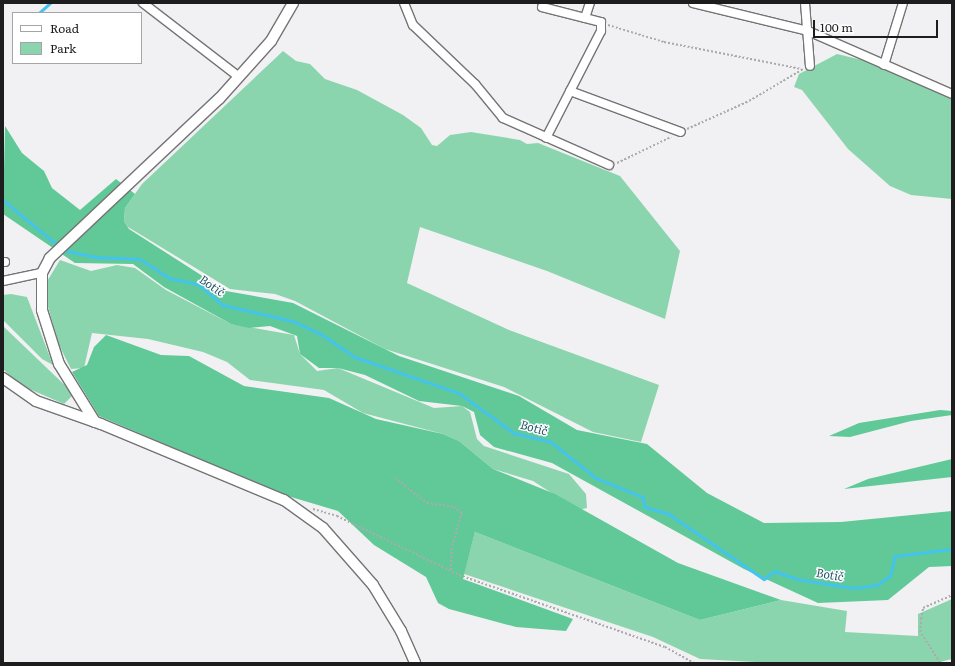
<!DOCTYPE html>
<meta charset="utf-8">
<style>
body{margin:0}
#map{position:relative;width:955px;height:666px;overflow:hidden;background:#f1f1f3;font-family:Literata,serif}
div>[style]{position:absolute}
[style*='--x']{left:calc(var(--x)*1px);top:calc(var(--y)*1px);width:calc(var(--w)*1px);rotate:calc(var(--a)*1deg)}
.green>*{inset:0;background:#8bd5ae}
.forest>*{inset:0;background:#60c997}
.stream>*{height:2.5px;margin:-1.25px;padding:0 1.25px;transform-origin:1.25px;border-radius:1.25px;background:#44c4ed}
.path>*{height:1.5px;margin-top:-0.75px;transform-origin:0;background:repeating-linear-gradient(90deg,#ababad 0 2px,transparent 0 4px)}
.roads{filter:drop-shadow(1px 0 #747476) drop-shadow(-1px 0 #747476) drop-shadow(0 1px #747476) drop-shadow(0 -1px #747476)}
.minor>*{height:8px;margin:-4px;padding:0 4px;transform-origin:4px;border-radius:4px;background:#fff}
.tertiary>*{height:10px;margin:-5px;padding:0 5px;transform-origin:5px;border-radius:5px;background:#fff}
span{translate:-50% -50%;white-space:nowrap;text-align:center;line-height:1.15;-webkit-text-stroke:3px #fff;paint-order:stroke}
.water-label{font-size:12px;color:#235668;font-style:italic}
.frame{position:absolute;inset:0;border:4px solid #1d1d1e;pointer-events:none}
.legend{position:absolute;left:12px;top:12px;width:130px;height:52px;box-sizing:border-box;background:#fff;border:1px solid #a5a5a5;margin:0;padding:5px 7px;list-style:none;font-size:12px;color:#1d1d1e}
.legend li{display:flex;align-items:center;gap:8px;height:20px}
.legend b{width:20px;border:1px solid #a5a5a5}
.scale{position:absolute;left:813px;top:20px;width:125px;height:18px;box-sizing:border-box;border:2px solid #1d1d1e;border-top:0;padding-left:5px;font-size:12px;line-height:14px;white-space:nowrap;color:#1d1d1e;-webkit-text-stroke:3px #fff;paint-order:stroke}
</style>
<div id="map">
<div class="green">
<i style="clip-path:polygon(283px 51px,296px 61px,310px 64px,325px 79px,357px 90px,403px 115px,421px 128px,432px 145px,437px 146px,450px 135px,471px 132px,520px 140px,527px 144px,538px 143px,620px 176px,680px 251px,665px 319px,547px 271px,420px 227px,407px 283px,509px 330px,659px 385px,641px 442px,593px 432px,504px 387px,385px 349px,295px 301px,275px 294px,230px 289px,128px 227px,124px 221px,125px 208px,142px 184px)"></i>
<i style="clip-path:polygon(837px 54px,879px 64px,952px 98px,952px 199px,911px 195px,890px 186px,848px 149px,802px 90px,794px 87px,799px 74px)"></i>
<i style="clip-path:polygon(60px 260px,91px 271px,117px 265px,135px 268px,166px 290px,231px 324px,294px 335px,300px 354px,317px 371px,338px 368px,434px 408px,462px 406px,470px 412px,477px 439px,484px 446px,569px 474px,586px 494px,587px 508px,578px 510px,533px 481px,493px 469px,459px 441px,443px 434px,363px 413px,324px 390px,250px 380px,227px 362px,203px 352px,148px 339px,92px 333px,84px 368px,71px 369px,59px 345px,46px 300px,46px 283px)"></i>
<i style="clip-path:polygon(11px 294px,27px 297px,53px 365px,42px 359px,3px 320px,3px 295px)"></i>
<i style="clip-path:polygon(3px 326px,74px 394px,64px 404px,20px 385px,3px 369px)"></i>
<i style="clip-path:polygon(475px 532px,700px 620px,781px 600px,847px 611px,845px 632px,918px 636px,918px 614px,952px 599px,952px 659px,936px 663px,771px 663px,700px 659px,653px 637px,464px 574px)"></i>
</div>
<div class="forest">
<i style="clip-path:polygon(5px 126px,22px 153px,44px 171px,52px 188px,80px 210px,116px 179px,135px 194px,125px 208px,124px 221px,129px 229px,226px 291px,293px 303px,399px 356px,519px 396px,577px 430px,647px 444px,707px 493px,764px 523px,841px 522px,952px 511px,952px 566px,929px 567px,888px 600px,818px 603px,744px 569px,552px 463px,494px 447px,480px 435px,474px 412px,462px 406px,419px 401px,365px 375px,338px 368px,319px 368px,300px 354px,297px 336px,270px 326px,249px 328px,231px 324px,164px 287px,133px 264px,75px 263px,3px 214px)"></i>
<i style="clip-path:polygon(106px 335px,161px 355px,189px 356px,244px 386px,329px 398px,376px 419px,443px 434px,459px 441px,493px 469px,555px 494px,678px 563px,781px 600px,700px 620px,475px 532px,463px 579px,573px 619px,566px 631px,516px 627px,449px 609px,438px 603px,426px 577px,374px 545px,338px 511px,281px 494px,99px 416px,72px 372px,87px 365px,94px 347px)"></i>
<i style="clip-path:polygon(940px 410px,952px 411px,952px 415px,911px 421px,850px 437px,829px 436px,859px 423px)"></i>
<i style="clip-path:polygon(952px 459px,952px 477px,844px 489px,868px 479px)"></i>
</div>
<div class="stream">
<i style="--x:39;--y:13;--w:15;--a:-42"></i>
<i style="--x:3;--y:200;--w:67;--a:39.6"></i>
<i style="--x:63;--y:250;--w:34;--a:12"></i>
<i style="--x:96;--y:257;--w:44;--a:2.6"></i>
<i style="--x:140;--y:259;--w:35;--a:33"></i>
<i style="--x:169;--y:278;--w:30;--a:12"></i>
<i style="--x:198;--y:284;--w:33;--a:40"></i>
<i style="--x:223;--y:305;--w:72;--a:12.9"></i>
<i style="--x:293;--y:321;--w:31;--a:25"></i>
<i style="--x:321;--y:334;--w:41;--a:34.1"></i>
<i style="--x:355;--y:357;--w:110;--a:19.1"></i>
<i style="--x:459;--y:393;--w:68;--a:36"></i>
<i style="--x:514;--y:433;--w:37;--a:13"></i>
<i style="--x:550;--y:441;--w:59;--a:38.8"></i>
<i style="--x:596;--y:478;--w:51;--a:22"></i>
<i style="--x:643;--y:497;--w:10;--a:79"></i>
<i style="--x:645;--y:507;--w:25;--a:16"></i>
<i style="--x:669;--y:514;--w:115;--a:34.4"></i>
<i style="--x:764;--y:579;--w:14;--a:-36"></i>
<i style="--x:775;--y:571;--w:23;--a:20"></i>
<i style="--x:797;--y:579;--w:57;--a:9.1"></i>
<i style="--x:853;--y:588;--w:24;--a:-7"></i>
<i style="--x:877;--y:585;--w:16;--a:-35"></i>
<i style="--x:890;--y:576;--w:21;--a:-76"></i>
<i style="--x:895;--y:556;--w:57;--a:-7"></i>
</div>
<div class="path">
<i style="--x:608;--y:25;--w:59;--a:16.9"></i>
<i style="--x:664;--y:42;--w:140;--a:11.1"></i>
<i style="--x:687;--y:129;--w:68;--a:-24.3"></i>
<i style="--x:749;--y:101;--w:63;--a:-30.7"></i>
<i style="--x:617;--y:163;--w:60;--a:-25.7"></i>
<i style="--x:395;--y:478;--w:41;--a:38"></i>
<i style="--x:427;--y:503;--w:27;--a:8"></i>
<i style="--x:454;--y:507;--w:10;--a:37"></i>
<i style="--x:462;--y:513;--w:36;--a:106"></i>
<i style="--x:452;--y:548;--w:23;--a:92"></i>
<i style="--x:313;--y:509;--w:25;--a:16"></i>
<i style="--x:337;--y:516;--w:136;--a:25.8"></i>
<i style="--x:459;--y:575;--w:218;--a:19.3"></i>
<i style="--x:665;--y:647;--w:33;--a:29"></i>
<i style="--x:940;--y:663;--w:37;--a:-123"></i>
<i style="--x:920;--y:632;--w:13;--a:-86"></i>
<i style="--x:921;--y:619;--w:11;--a:-80"></i>
<i style="--x:923;--y:608;--w:32;--a:-24"></i>
</div>
<div class="roads">
<div class="minor">
<i style="--x:143;--y:3;--w:121;--a:37.6"></i>
<i style="--x:404;--y:3;--w:24;--a:68"></i>
<i style="--x:413;--y:25;--w:86;--a:43.6"></i>
<i style="--x:475;--y:84;--w:44;--a:50.5"></i>
<i style="--x:503;--y:118;--w:116;--a:23.9"></i>
<i style="--x:693;--y:3;--w:118;--a:13.7"></i>
<i style="--x:808;--y:31;--w:157;--a:23.6"></i>
<i style="--x:805;--y:3;--w:63;--a:85.5"></i>
<i style="--x:542;--y:7;--w:61;--a:14.3"></i>
<i style="--x:601;--y:22;--w:9;--a:90"></i>
<i style="--x:601;--y:31;--w:120;--a:117.2"></i>
<i style="--x:585;--y:18;--w:16;--a:-72"></i>
<i style="--x:884;--y:65;--w:65;--a:-73"></i>
<i style="--x:570;--y:91;--w:118;--a:20.3"></i>
<i style="--x:3;--y:262;--w:2;--a:0"></i>
<i style="--x:3;--y:281;--w:40;--a:-12"></i>
</div>
<div class="tertiary">
<i style="--x:3;--y:378;--w:40;--a:34.9"></i>
<i style="--x:36;--y:401;--w:69;--a:19.5"></i>
<i style="--x:101;--y:424;--w:198;--a:22.6"></i>
<i style="--x:284;--y:500;--w:48;--a:35.7"></i>
<i style="--x:323;--y:528;--w:76;--a:48.7"></i>
<i style="--x:373;--y:585;--w:54;--a:58.7"></i>
<i style="--x:401;--y:631;--w:35;--a:66"></i>
<i style="--x:95;--y:422;--w:68;--a:-121.8"></i>
<i style="--x:59;--y:364;--w:57;--a:-107.5"></i>
<i style="--x:42;--y:310;--w:37;--a:-90"></i>
<i style="--x:42;--y:273;--w:17;--a:-62"></i>
<i style="--x:50;--y:258;--w:232;--a:-43.3"></i>
<i style="--x:219;--y:99;--w:78;--a:-48.1"></i>
<i style="--x:271;--y:41;--w:44;--a:-59.9"></i>
</div>
</div>
<div class="water-label">
<span style="left:212px;top:286px;rotate:34deg">Botič</span>
<span style="left:534px;top:428px;rotate:15deg">Botič</span>
<span style="left:830px;top:575px;rotate:9deg">Botič</span>
</div>
<div class="frame"></div>
<ul class="legend">
<li><b style="height:5px;background:#fff"></b>Road</li>
<li><b style="height:11px;background:#8bd5ae"></b>Park</li>
</ul>
<div class="scale">100 m</div>
</div>
